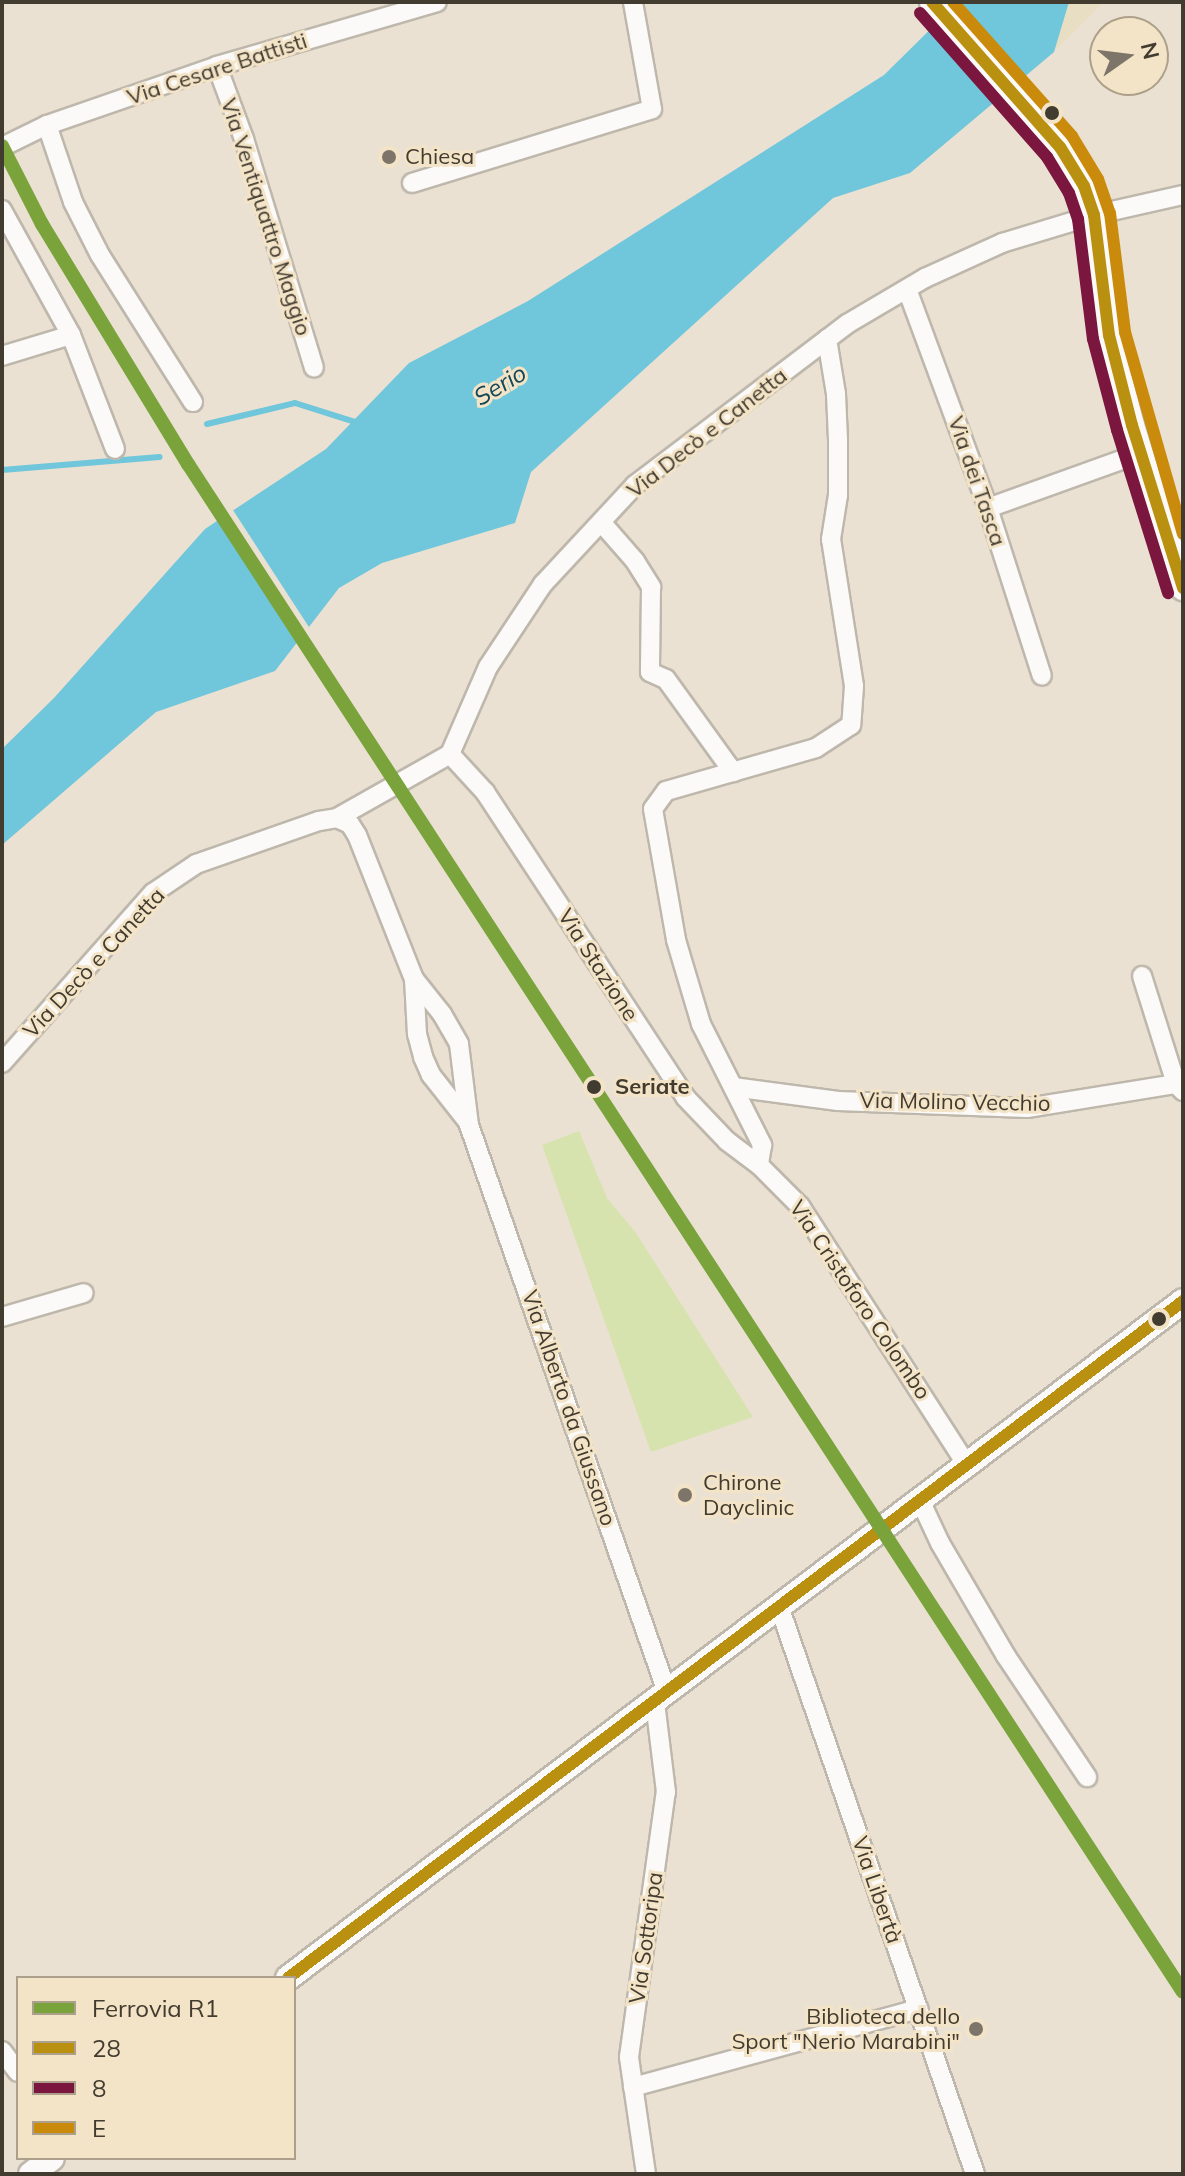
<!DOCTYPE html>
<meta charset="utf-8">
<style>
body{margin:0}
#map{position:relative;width:1185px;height:2176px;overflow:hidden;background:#eae1d2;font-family:Mulish,sans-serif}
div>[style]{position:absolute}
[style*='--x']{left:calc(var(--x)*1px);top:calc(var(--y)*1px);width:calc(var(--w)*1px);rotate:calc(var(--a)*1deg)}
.green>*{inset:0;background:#d7e3ae}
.sand>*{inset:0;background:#e8dec3}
.water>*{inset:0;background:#70c6da}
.pier>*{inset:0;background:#eae1d2;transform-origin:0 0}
.stream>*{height:6px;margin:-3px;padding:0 3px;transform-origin:3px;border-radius:3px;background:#70c6da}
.roads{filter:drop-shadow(2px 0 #beb7ac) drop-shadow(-2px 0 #beb7ac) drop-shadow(0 2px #beb7ac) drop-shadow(0 -2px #beb7ac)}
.minor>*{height:18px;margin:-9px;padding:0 9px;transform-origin:9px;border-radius:9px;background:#fcfaf8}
.secondary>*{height:24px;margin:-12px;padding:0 12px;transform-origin:12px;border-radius:12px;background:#fcfaf8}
.bus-1>*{height:12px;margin:-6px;padding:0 6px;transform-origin:6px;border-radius:6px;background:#ba9011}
.bus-2>*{height:12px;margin:-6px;padding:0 6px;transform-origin:6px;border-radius:6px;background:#7b163e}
.bus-3>*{height:12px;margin:-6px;padding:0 6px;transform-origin:6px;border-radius:6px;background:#ca8b0c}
.rail-1>*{height:14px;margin:-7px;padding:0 7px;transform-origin:7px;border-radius:7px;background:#7aa33b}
.dots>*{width:22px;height:22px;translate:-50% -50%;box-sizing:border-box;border:4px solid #f4e4c7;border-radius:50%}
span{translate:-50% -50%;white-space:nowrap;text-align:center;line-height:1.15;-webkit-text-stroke:6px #f4e4c7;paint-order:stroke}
.street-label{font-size:22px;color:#423b30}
.poi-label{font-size:22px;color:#423b30}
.left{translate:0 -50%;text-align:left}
.right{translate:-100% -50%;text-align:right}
.stop-label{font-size:22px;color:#423b30;font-weight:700}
.water-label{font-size:24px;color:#144857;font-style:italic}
.frame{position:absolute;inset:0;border:4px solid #423b30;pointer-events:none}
.legend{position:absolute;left:16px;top:1976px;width:280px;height:184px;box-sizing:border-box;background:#f4e4c7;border:2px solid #ada08b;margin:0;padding:10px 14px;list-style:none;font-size:24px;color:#423b30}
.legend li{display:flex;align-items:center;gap:16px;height:40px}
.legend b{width:40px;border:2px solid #ada08b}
.north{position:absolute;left:1089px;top:16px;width:80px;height:80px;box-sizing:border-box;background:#f4e4c7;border:2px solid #ada08b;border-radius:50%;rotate:76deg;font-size:22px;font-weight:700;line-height:32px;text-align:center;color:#423b30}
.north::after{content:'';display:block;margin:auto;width:28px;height:36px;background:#7d7569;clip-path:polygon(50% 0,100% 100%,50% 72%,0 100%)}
</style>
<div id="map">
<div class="green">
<i style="clip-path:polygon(579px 1131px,607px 1198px,636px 1233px,753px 1417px,651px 1452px,542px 1145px)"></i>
</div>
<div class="sand">
<i style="clip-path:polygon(1069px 2px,1104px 2px,1054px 52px,1063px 17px)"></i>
</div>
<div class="water">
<i style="clip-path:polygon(958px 2px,1069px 2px,1054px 52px,910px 173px,833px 198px,531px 472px,515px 523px,382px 563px,339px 588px,275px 671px,156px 712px,2px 845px,2px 749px,54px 698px,205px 529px,326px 449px,409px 363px,528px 301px,884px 75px)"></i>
</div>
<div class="pier">
<i style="left:231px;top:507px;width:147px;height:18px;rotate:57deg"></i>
</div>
<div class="stream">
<i style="--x:207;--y:424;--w:90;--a:-13.4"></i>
<i style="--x:295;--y:403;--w:66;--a:17.6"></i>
<i style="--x:2;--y:470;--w:158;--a:-4.7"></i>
</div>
<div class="roads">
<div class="minor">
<i style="--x:217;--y:66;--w:78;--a:69.7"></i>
<i style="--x:244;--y:139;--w:239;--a:73"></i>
<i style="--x:47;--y:125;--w:81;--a:71.3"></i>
<i style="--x:73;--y:202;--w:59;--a:63"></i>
<i style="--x:100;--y:255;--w:174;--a:57.7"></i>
<i style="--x:2;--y:147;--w:50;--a:-26.1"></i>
<i style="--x:47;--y:125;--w:180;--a:-19.1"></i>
<i style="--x:217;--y:66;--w:229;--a:-16.2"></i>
<i style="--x:412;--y:183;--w:251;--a:-17.1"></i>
<i style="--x:652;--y:109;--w:109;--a:-100.1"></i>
<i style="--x:2;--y:210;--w:143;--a:61.1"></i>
<i style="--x:71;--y:335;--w:72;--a:163.1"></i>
<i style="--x:907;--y:289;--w:233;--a:69.7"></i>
<i style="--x:988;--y:508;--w:176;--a:72.2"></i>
<i style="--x:71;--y:335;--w:122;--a:68.9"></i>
<i style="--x:827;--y:339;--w:56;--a:80.7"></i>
<i style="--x:836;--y:394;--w:46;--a:87.5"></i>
<i style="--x:838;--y:440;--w:55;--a:90"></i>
<i style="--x:838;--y:495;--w:45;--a:99"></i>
<i style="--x:831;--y:539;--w:149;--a:81.1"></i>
<i style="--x:854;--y:686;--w:39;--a:94"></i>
<i style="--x:851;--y:725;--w:42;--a:146.7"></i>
<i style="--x:816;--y:748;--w:156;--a:164"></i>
<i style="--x:666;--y:791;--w:22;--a:126"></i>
<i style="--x:653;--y:809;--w:133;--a:80"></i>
<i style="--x:676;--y:940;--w:88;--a:73.4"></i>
<i style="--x:701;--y:1024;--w:136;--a:63.2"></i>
<i style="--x:762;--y:1145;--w:20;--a:99"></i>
<i style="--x:759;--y:1165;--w:58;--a:45"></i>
<i style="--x:800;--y:1206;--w:307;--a:57.2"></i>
<i style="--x:988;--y:508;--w:163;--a:-19.8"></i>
<i style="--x:601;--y:522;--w:52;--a:48.9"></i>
<i style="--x:635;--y:561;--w:31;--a:58"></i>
<i style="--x:651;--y:587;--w:85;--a:90.7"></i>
<i style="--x:650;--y:672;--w:17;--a:24"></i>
<i style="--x:666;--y:679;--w:115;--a:54.2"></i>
<i style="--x:450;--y:754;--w:52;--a:47.4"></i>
<i style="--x:485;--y:792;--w:365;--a:56.7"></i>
<i style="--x:685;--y:1097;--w:61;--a:46.3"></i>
<i style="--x:727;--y:1141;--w:40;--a:37"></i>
<i style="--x:337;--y:818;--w:14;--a:25"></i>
<i style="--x:350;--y:824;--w:13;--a:58"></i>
<i style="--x:357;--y:835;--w:155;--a:68.4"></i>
<i style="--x:414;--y:979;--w:45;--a:51.3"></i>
<i style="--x:442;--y:1014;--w:34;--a:60"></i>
<i style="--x:459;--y:1044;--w:82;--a:83"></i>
<i style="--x:469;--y:1125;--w:601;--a:70.75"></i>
<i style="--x:1142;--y:976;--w:113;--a:72.5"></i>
<i style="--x:414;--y:979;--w:55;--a:86.9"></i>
<i style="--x:417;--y:1034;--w:24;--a:75"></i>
<i style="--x:423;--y:1057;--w:20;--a:66"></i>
<i style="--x:431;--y:1075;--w:60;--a:51.8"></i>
<i style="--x:2;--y:1063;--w:227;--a:-48.4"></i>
<i style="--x:153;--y:893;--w:52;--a:-34"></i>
<i style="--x:196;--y:864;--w:130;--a:-19.3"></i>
<i style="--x:319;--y:821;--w:18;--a:-9"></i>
<i style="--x:337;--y:818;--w:130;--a:-29.5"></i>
<i style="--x:450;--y:754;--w:95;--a:-66.4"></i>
<i style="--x:488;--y:667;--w:100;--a:-56.5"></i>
<i style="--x:543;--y:584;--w:135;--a:-47.1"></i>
<i style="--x:635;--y:485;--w:266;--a:-37.2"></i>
<i style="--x:847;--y:324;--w:91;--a:-30.5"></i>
<i style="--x:925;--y:278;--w:85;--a:-24.4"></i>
<i style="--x:1002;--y:243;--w:96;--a:-16.9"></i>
<i style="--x:1094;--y:215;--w:91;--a:-12.7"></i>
<i style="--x:733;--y:1087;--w:106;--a:7.6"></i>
<i style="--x:838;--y:1101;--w:189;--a:2.1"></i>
<i style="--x:1027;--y:1108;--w:151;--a:-9.2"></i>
<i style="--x:1176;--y:1084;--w:10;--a:45"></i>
<i style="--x:2;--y:1317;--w:85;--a:-16.3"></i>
<i style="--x:919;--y:1498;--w:50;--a:65"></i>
<i style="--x:940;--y:1543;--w:131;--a:59.7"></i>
<i style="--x:1006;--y:1656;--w:146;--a:56.2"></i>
<i style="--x:779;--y:1606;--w:601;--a:70.96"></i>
<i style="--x:2;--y:2051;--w:26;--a:53"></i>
<i style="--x:633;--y:2087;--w:296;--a:-15.3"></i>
<i style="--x:646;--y:2174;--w:118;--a:-98.3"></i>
<i style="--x:629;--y:2057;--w:268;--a:-82.1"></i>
<i style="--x:666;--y:1792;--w:91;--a:-97"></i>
</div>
<div class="secondary">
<i style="--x:932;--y:2;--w:193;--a:48.6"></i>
<i style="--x:1060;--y:147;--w:46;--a:58.4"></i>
<i style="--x:1084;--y:186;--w:31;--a:71"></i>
<i style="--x:1094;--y:215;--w:121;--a:82.9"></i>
<i style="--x:1109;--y:335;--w:93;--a:75.7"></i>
<i style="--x:1132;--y:425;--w:171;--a:72.6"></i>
<i style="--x:288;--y:1978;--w:1122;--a:-37.1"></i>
<i style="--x:31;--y:2174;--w:26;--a:-37"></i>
</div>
</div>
<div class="bus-1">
<i style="--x:932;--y:2;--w:193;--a:48.6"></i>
<i style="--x:1060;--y:147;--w:46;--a:58.4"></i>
<i style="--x:1084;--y:186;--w:31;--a:71"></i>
<i style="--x:1094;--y:215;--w:121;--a:82.9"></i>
<i style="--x:1109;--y:335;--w:93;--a:75.7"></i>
<i style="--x:1132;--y:425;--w:171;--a:72.6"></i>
<i style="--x:288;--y:1978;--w:1122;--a:-37.1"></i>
</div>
<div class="bus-2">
<i style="--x:920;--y:13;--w:192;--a:48.6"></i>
<i style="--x:1047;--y:157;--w:42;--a:58.6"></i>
<i style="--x:1069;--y:193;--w:28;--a:71"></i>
<i style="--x:1078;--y:219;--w:121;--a:82.9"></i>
<i style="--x:1093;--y:339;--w:94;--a:75.2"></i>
<i style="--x:1117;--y:430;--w:171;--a:72.6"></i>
</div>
<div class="bus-3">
<i style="--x:953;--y:2;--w:179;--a:48.4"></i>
<i style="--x:1072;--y:136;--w:50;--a:58.8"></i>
<i style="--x:1098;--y:179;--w:36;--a:71"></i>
<i style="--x:1110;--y:213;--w:120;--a:82.8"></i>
<i style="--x:1125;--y:332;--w:210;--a:74"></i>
</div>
<div class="rail-1">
<i style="--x:2;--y:146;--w:88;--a:62.9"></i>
<i style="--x:42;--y:224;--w:281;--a:58.7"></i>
<i style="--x:188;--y:464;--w:1823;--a:56.93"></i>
</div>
<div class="dots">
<i style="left:1052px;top:113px;background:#423b30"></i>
<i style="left:389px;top:157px;background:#7d7569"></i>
<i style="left:594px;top:1087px;background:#423b30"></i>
<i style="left:1159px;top:1319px;background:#423b30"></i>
<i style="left:685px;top:1495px;background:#7d7569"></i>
<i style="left:976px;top:2029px;background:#7d7569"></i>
</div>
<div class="street-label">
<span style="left:217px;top:69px;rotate:-18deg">Via Cesare Battisti</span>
<span style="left:266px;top:217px;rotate:72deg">Via Ventiquattro Maggio</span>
<span style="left:707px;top:433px;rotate:-38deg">Via Decò e Canetta</span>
<span style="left:977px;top:481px;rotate:71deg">Via dei Tasca</span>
<span style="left:94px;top:963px;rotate:-47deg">Via Decò e Canetta</span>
<span style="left:598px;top:965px;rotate:57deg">Via Stazione</span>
<span style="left:955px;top:1102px;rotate:1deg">Via Molino Vecchio</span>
<span style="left:860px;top:1300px;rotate:56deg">Via Cristoforo Colombo</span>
<span style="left:569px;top:1408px;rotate:71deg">Via Alberto da Giussano</span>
<span style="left:877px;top:1890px;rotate:71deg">Via Libertà</span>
<span style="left:646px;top:1938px;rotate:-82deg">Via Sottoripa</span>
</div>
<div class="poi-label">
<span class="left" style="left:405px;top:157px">Chiesa</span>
<span class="left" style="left:703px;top:1495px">Chirone<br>Dayclinic</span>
<span class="right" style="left:960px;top:2029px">Biblioteca dello<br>Sport "Nerio Marabini"</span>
</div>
<div class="stop-label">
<span class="left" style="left:615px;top:1087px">Seriate</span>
</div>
<div class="water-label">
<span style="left:500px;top:385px;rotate:-31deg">Serio</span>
</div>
<div class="frame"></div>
<ul class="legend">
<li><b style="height:10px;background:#7aa33b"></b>Ferrovia R1</li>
<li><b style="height:10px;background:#ba9011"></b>28</li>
<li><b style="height:10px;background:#7b163e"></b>8</li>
<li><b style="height:10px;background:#ca8b0c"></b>E</li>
</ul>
<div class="north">N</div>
</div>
